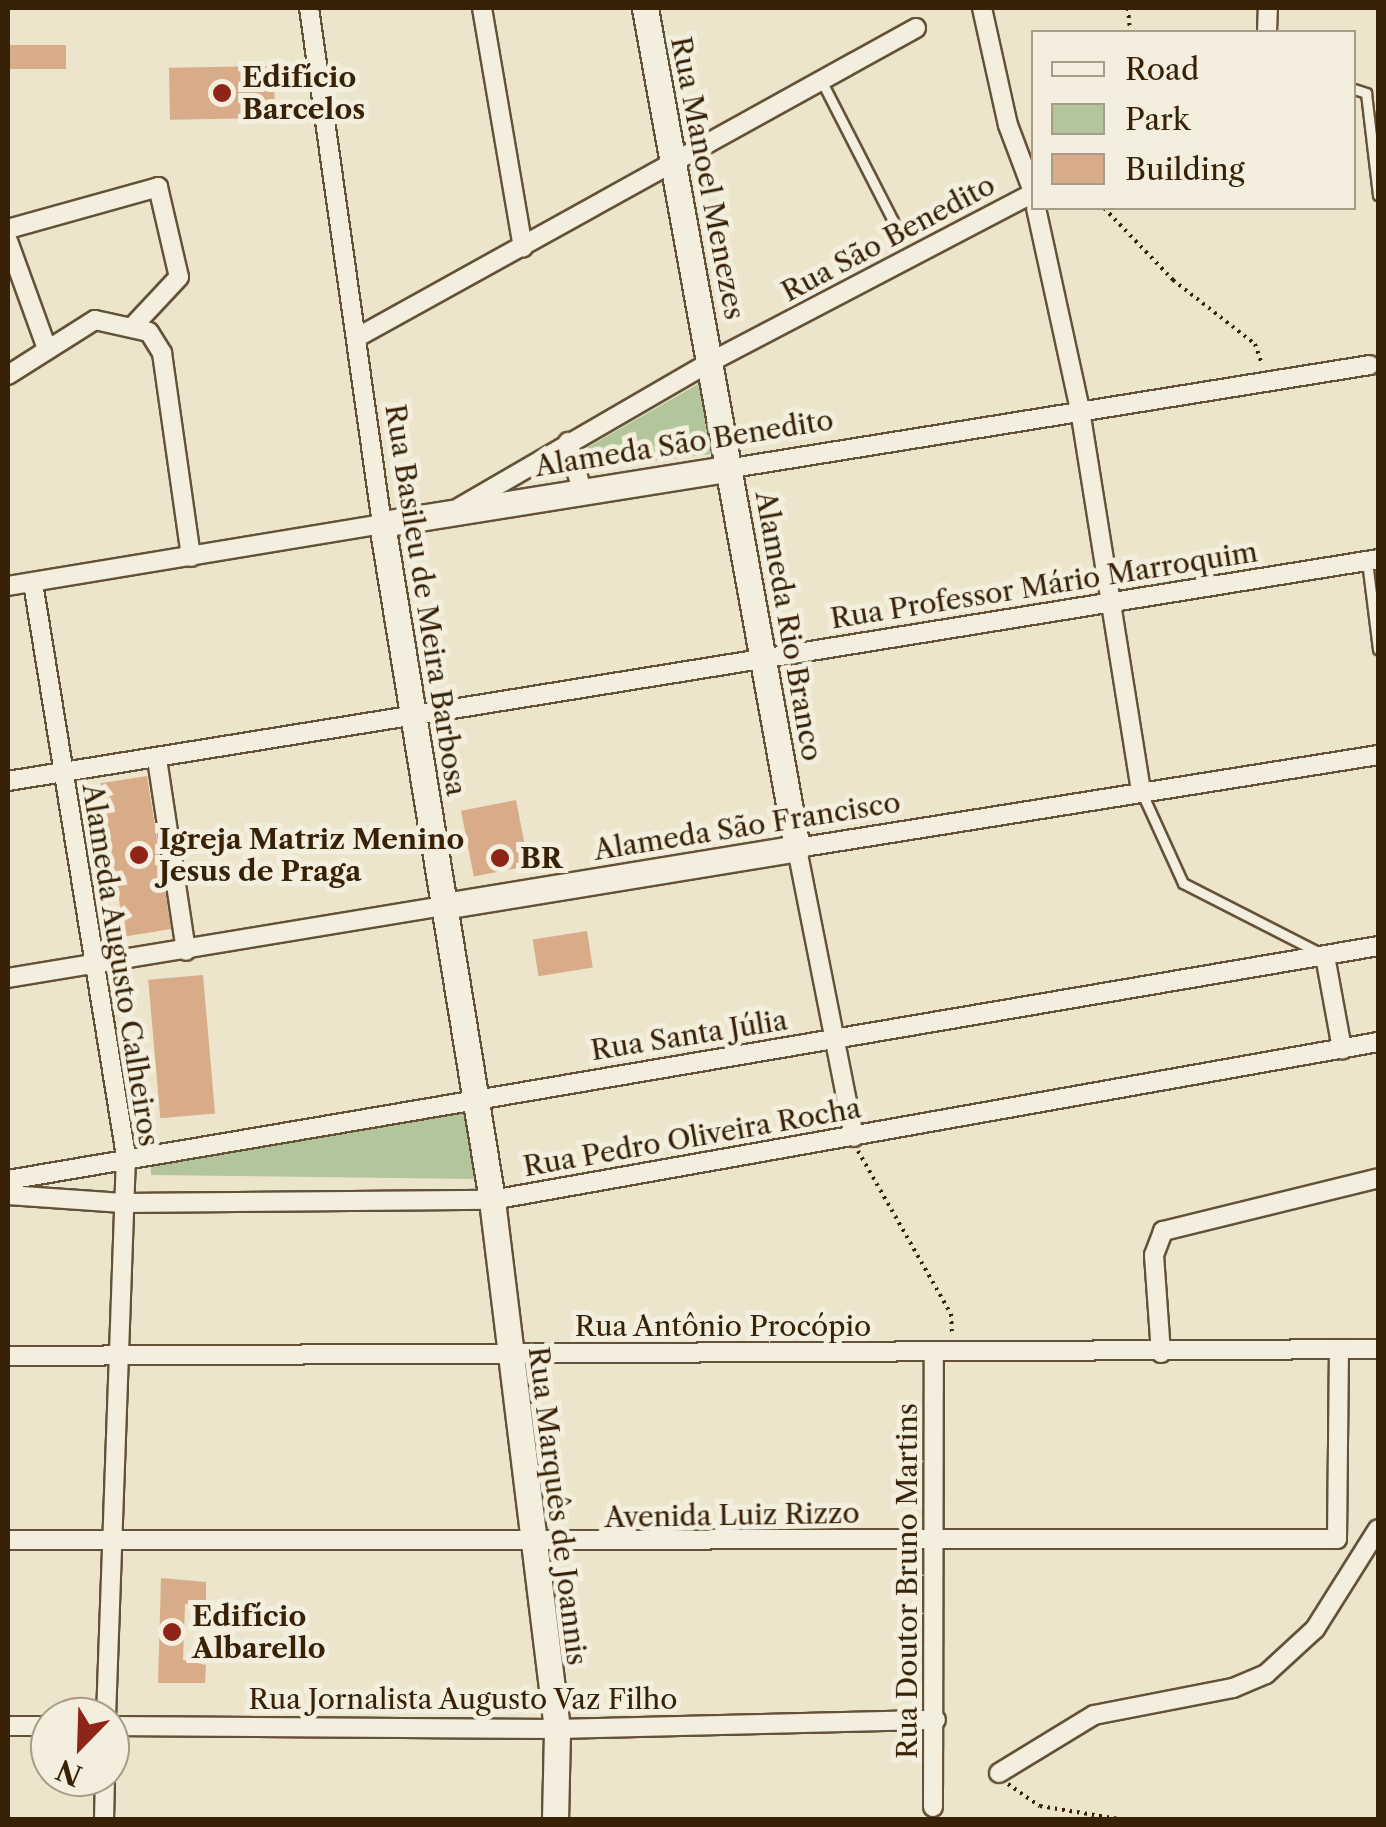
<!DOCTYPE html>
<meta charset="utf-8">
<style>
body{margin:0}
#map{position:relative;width:1386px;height:1827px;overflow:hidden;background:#ede5cb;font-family:"Libre Caslon Text",serif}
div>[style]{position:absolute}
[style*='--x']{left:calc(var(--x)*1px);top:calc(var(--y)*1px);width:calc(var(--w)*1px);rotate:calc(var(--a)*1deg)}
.green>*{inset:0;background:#b3c69b}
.building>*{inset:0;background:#d8ac89;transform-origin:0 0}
.path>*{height:4px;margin-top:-2px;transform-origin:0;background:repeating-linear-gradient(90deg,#372107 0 2.5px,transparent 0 7.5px)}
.roads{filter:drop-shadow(2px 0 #645238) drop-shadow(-2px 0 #645238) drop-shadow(0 2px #645238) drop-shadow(0 -2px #645238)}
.lane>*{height:9px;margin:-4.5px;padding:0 4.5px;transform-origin:4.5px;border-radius:4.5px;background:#f3eedd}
.street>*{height:18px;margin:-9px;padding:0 9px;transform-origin:9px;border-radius:9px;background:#f3eedd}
.secondary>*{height:25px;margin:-12.5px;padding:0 12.5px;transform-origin:12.5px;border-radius:12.5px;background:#f3eedd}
.dots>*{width:28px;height:28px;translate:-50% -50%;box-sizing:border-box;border:5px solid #f3eedd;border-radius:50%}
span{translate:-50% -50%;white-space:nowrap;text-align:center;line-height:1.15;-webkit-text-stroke:10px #f3eedd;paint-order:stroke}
.poi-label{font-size:28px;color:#372107;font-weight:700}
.left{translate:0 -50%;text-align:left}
.street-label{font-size:28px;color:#372107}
.frame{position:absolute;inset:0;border:10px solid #372107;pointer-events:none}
.legend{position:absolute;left:1031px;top:30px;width:325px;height:180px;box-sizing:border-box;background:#f3eedd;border:2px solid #a89c87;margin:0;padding:12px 18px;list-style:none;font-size:30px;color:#372107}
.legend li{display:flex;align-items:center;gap:20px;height:50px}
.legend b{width:50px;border:2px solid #a89c87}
.north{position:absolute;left:30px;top:1697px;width:100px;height:100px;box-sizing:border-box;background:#f3eedd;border:2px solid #a89c87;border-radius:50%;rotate:203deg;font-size:28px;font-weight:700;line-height:40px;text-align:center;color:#372107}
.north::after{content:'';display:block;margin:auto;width:35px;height:45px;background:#8f2418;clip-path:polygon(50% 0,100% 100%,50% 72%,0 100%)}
</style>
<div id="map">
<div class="green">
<i style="clip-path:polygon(714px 375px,735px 451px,590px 469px,588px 447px)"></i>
<i style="clip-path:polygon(468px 1107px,480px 1171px,473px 1179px,151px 1175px,151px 1146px)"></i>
</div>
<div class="building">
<i style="left:8px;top:45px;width:58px;height:24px"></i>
<i style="left:274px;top:66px;width:52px;height:105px;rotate:89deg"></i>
<i style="left:147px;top:776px;width:155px;height:47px;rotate:81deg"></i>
<i style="left:516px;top:800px;width:67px;height:56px;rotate:79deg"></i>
<i style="left:587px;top:931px;width:37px;height:55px;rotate:81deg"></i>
<i style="left:203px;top:975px;width:139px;height:55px;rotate:85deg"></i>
<i style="clip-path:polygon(161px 1578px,206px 1582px,206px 1600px,185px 1604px,183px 1660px,206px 1665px,205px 1683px,158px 1683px)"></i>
</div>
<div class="path">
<i style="--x:1128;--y:8;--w:24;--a:85"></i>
<i style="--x:1104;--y:208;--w:100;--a:46.2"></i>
<i style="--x:1173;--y:280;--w:104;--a:38"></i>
<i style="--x:1255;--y:344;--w:21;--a:71"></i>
<i style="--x:858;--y:1151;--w:188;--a:60.3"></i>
<i style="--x:951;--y:1314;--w:22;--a:87"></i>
<i style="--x:1008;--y:1784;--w:39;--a:35"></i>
<i style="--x:1040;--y:1806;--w:86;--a:9.4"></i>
</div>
<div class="roads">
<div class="lane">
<i style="--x:822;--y:82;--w:156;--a:62.9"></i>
<i style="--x:1354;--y:89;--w:13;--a:18"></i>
<i style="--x:1366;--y:93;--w:103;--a:83.3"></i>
<i style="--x:1367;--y:561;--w:89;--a:82.9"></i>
<i style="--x:1141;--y:791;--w:101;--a:65.5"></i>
<i style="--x:1183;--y:883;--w:156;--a:27.1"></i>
</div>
<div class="street">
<i style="--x:482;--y:8;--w:243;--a:80.3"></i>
<i style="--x:982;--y:8;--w:120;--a:77.5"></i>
<i style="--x:1008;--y:125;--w:74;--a:69.4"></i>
<i style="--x:1267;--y:32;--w:24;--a:-88"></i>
<i style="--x:1036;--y:208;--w:207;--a:77.7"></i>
<i style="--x:1080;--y:410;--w:386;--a:80.9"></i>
<i style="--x:8;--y:229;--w:156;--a:-15.6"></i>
<i style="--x:158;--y:187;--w:92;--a:76.9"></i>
<i style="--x:179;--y:277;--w:64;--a:133.1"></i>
<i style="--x:8;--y:241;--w:115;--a:70.1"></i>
<i style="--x:356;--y:338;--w:640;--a:-28.97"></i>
<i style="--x:8;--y:375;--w:103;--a:-32.3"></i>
<i style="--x:95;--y:320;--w:55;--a:12.5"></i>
<i style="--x:149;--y:332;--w:25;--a:58"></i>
<i style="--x:162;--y:353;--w:206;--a:81.9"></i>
<i style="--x:568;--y:442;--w:47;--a:73.9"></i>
<i style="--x:732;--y:468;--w:646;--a:-9.17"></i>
<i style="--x:460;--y:507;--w:293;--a:-30.1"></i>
<i style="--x:714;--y:360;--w:361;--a:-27.6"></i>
<i style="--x:33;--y:583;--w:580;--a:80.78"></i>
<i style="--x:126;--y:1156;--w:561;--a:92.04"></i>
<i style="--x:8;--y:586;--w:379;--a:-9.4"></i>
<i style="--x:382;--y:524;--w:521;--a:-98.05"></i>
<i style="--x:157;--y:759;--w:194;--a:81.4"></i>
<i style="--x:8;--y:781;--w:1388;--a:-9.2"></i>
<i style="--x:1325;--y:956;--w:95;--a:79.6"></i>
<i style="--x:8;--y:978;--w:442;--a:-9.4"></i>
<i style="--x:854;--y:1137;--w:295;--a:-101.2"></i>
<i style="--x:797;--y:848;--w:588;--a:-9.09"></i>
<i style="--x:8;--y:1180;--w:1390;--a:-9.69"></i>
<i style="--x:8;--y:1195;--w:115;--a:4"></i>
<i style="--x:123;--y:1203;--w:369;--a:-0.5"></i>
<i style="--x:492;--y:1200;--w:900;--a:-10.11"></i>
<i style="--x:1161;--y:1353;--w:98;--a:-94.1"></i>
<i style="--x:1154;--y:1255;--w:26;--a:-69"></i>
<i style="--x:1163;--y:1231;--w:221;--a:-13.8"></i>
<i style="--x:8;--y:1356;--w:1370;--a:-0.29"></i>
<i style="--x:8;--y:1540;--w:1329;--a:-0.04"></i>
<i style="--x:1337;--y:1539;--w:189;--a:-89.4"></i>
<i style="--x:8;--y:1726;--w:42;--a:0"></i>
<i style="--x:110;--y:1726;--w:447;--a:0.4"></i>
<i style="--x:557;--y:1729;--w:379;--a:-1.4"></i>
<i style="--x:999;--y:1773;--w:111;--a:-31.4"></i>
<i style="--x:1094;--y:1715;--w:142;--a:-11"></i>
<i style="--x:1233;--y:1688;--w:36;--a:-23"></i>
<i style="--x:1266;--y:1674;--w:67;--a:-42.6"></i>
<i style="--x:1315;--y:1629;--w:118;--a:-57.8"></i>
<i style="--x:933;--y:1807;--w:453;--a:-89.9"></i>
<i style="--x:104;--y:1820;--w:43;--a:-88.7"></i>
</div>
<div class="secondary">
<i style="--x:444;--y:906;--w:358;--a:-9.3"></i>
<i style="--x:797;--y:848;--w:854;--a:-100.26"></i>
<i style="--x:555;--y:1820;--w:91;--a:-88.7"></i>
<i style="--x:557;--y:1729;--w:533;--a:-97.01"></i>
<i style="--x:492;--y:1200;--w:685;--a:-99.24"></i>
<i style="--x:382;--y:524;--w:354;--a:-9.1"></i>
</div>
</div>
<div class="dots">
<i style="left:222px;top:93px;background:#8f2418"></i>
<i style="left:139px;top:855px;background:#8f2418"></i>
<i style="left:500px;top:858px;background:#8f2418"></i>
<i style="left:172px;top:1632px;background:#8f2418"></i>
</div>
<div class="poi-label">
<span class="left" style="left:242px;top:93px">Edifício<br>Barcelos</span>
<span class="left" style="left:159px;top:855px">Igreja Matriz Menino<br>Jesus de Praga</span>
<span class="left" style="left:520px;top:858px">BR</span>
<span class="left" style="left:192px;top:1632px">Edifício<br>Albarello</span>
</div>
<div class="street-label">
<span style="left:708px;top:178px;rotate:79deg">Rua Manoel Menezes</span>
<span style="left:888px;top:238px;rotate:-28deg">Rua São Benedito</span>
<span style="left:684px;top:443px;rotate:-9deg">Alameda São Benedito</span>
<span style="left:1044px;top:585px;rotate:-9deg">Rua Professor Mário Marroquim</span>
<span style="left:426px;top:600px;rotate:81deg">Rua Basileu de Meira Barbosa</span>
<span style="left:789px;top:626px;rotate:80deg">Alameda Rio Branco</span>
<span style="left:747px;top:826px;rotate:-9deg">Alameda São Francisco</span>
<span style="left:121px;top:965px;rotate:81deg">Alameda Augusto Calheiros</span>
<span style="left:689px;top:1035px;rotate:-9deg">Rua Santa Júlia</span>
<span style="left:692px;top:1137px;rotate:-10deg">Rua Pedro Oliveira Rocha</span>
<span style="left:723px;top:1326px">Rua Antônio Procópio</span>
<span style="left:558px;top:1506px;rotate:83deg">Rua Marquês de Joannis</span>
<span style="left:732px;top:1515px;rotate:-1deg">Avenida Luiz Rizzo</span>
<span style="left:907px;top:1581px;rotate:-90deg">Rua Doutor Bruno Martins</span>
<span style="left:463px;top:1699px">Rua Jornalista Augusto Vaz Filho</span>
</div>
<div class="frame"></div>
<ul class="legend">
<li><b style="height:12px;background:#f3eedd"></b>Road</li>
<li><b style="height:28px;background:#b3c69b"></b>Park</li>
<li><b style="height:28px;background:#d8ac89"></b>Building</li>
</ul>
<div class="north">N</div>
</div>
